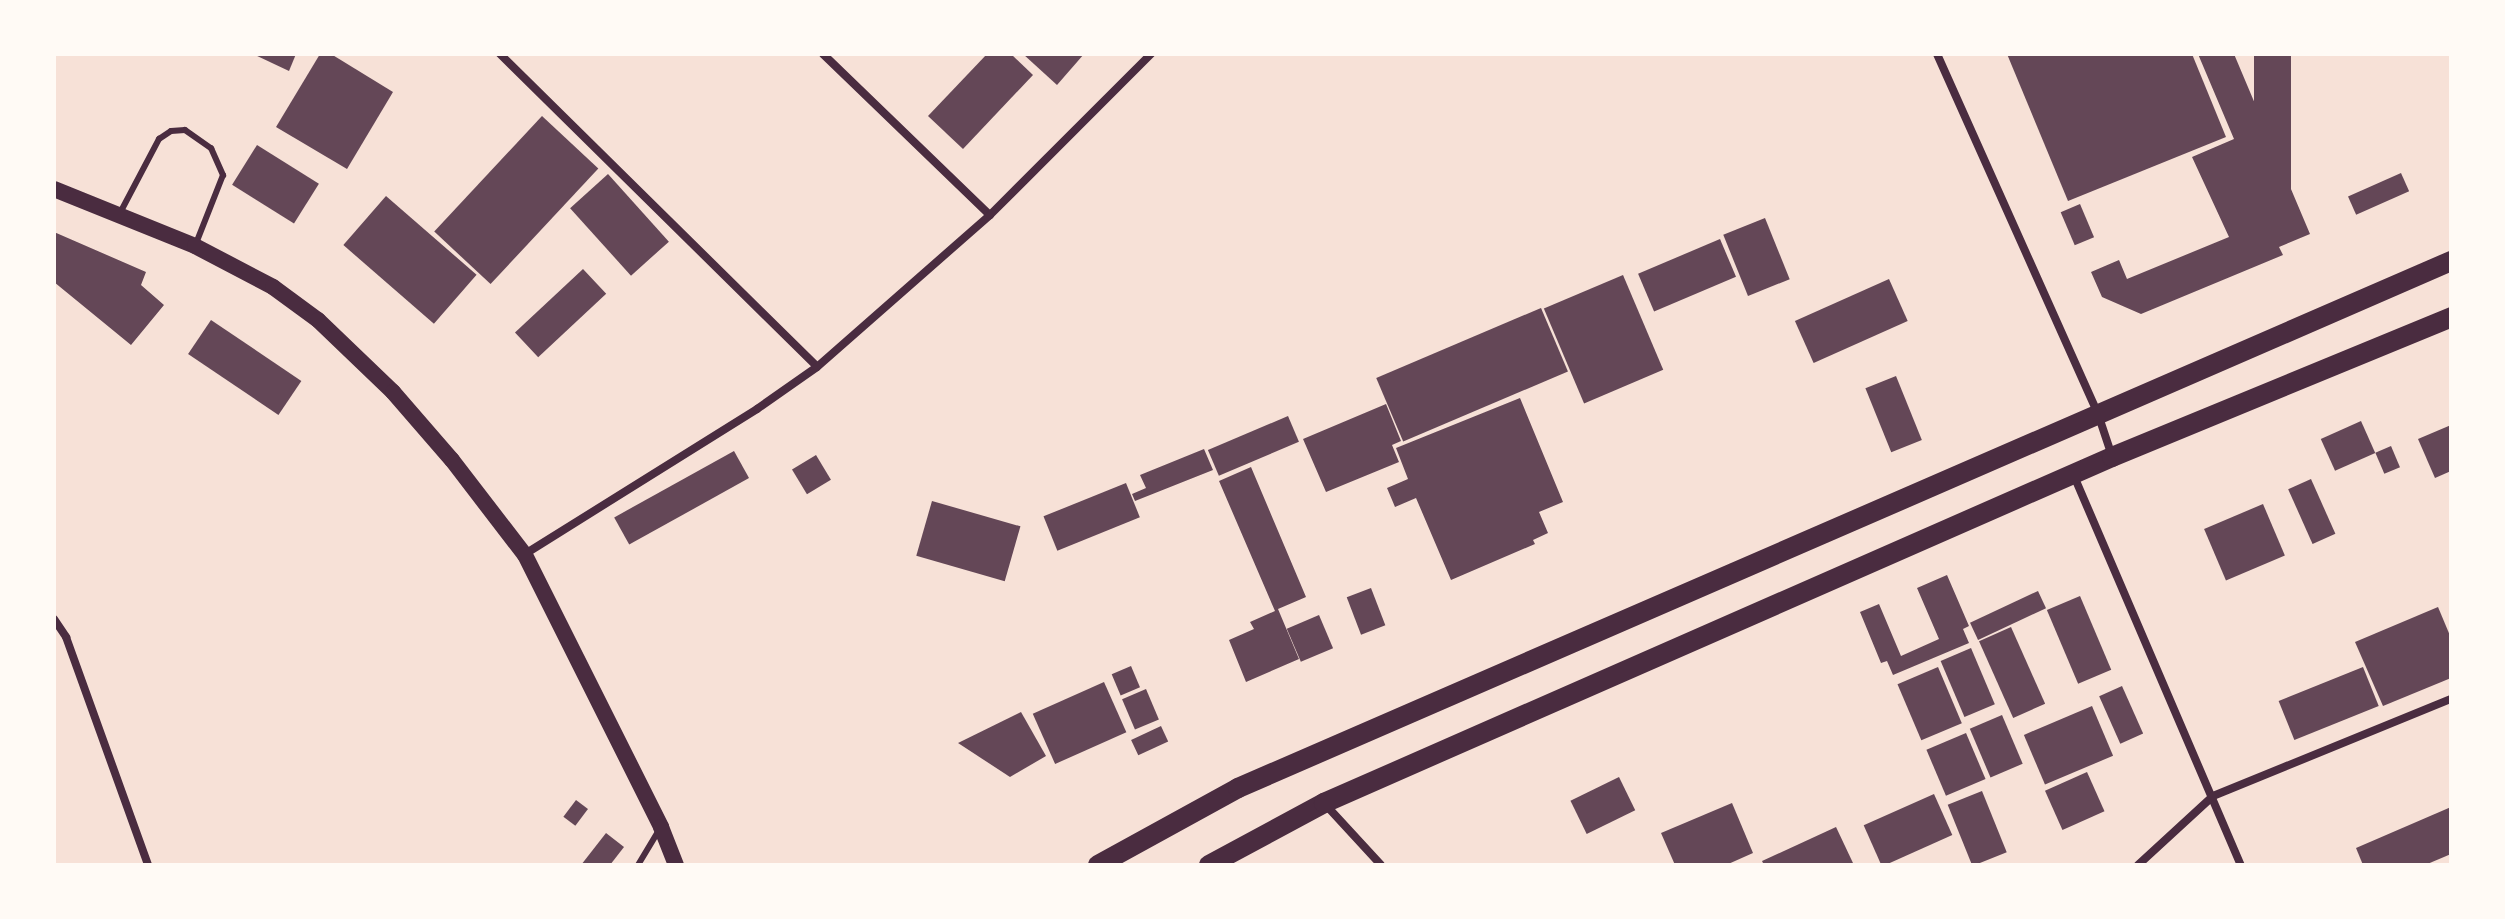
<!DOCTYPE html>
<style>
body{margin:0}
#map{position:relative;width:2505px;height:919px;overflow:hidden;background:#f7e1d7;font-family:"Work Sans",sans-serif}
div>[style]{position:absolute}
[style*='--x']{left:calc(var(--x)*1px);top:calc(var(--y)*1px);width:calc(var(--w)*1px);rotate:calc(var(--a)*1deg)}
.building>*{inset:0;background:#644757;transform-origin:0 0}
.service>*{height:6px;margin:-3px;padding:0 3px;transform-origin:3px;border-radius:3px;background:#4a2c40}
.minor>*{height:8px;margin:-4px;padding:0 4px;transform-origin:4px;border-radius:4px;background:#4a2c40}
.secondary>*{height:16px;margin:-8px;padding:0 8px;transform-origin:8px;border-radius:8px;background:#4a2c40}
.primary>*{height:20px;margin:-10px;padding:0 10px;transform-origin:10px;border-radius:10px;background:#4a2c40}
span{translate:-50% -50%;white-space:nowrap;text-align:center;line-height:1.15;-webkit-text-stroke:6px #fffaf5;paint-order:stroke}
.frame{position:absolute;inset:0;border:56px solid #fffaf5;pointer-events:none}
</style>
<div id="map">
<div class="building">
<i style="clip-path:polygon(253px 54px,296px 54px,289px 71px)"></i>
<i style="clip-path:polygon(320px 54px,331px 54px,393px 92px,347px 169px,276px 127px)"></i>
<i style="clip-path:polygon(987px 54px,1011px 54px,1033px 75px,963px 149px,928px 116px)"></i>
<i style="clip-path:polygon(1023px 54px,1084px 54px,1057px 85px)"></i>
<i style="clip-path:polygon(2007px 54px,2192px 54px,2226px 137px,2068px 201px)"></i>
<i style="clip-path:polygon(2198px 54px,2234px 54px,2310px 234px,2279px 247px,2283px 255px,2141px 314px,2102px 297px,2091px 272px,2119px 260px,2127px 279px,2229px 237px,2192px 157px,2234px 139px)"></i>
<i style="left:2254px;top:54px;width:37px;height:160px"></i>
<i style="left:542px;top:116px;width:77px;height:158px;rotate:43deg"></i>
<i style="left:257px;top:145px;width:73px;height:47px;rotate:32deg"></i>
<i style="left:2401px;top:173px;width:20px;height:58px;rotate:66deg"></i>
<i style="left:608px;top:174px;width:91px;height:51px;rotate:48deg"></i>
<i style="left:386px;top:196px;width:120px;height:65px;rotate:41deg"></i>
<i style="left:2080px;top:204px;width:36px;height:21px;rotate:67deg"></i>
<i style="left:1765px;top:218px;width:66px;height:45px;rotate:68deg"></i>
<i style="clip-path:polygon(54px 232px,146px 272px,141px 285px,164px 305px,131px 345px,54px 282px)"></i>
<i style="left:1720px;top:239px;width:41px;height:89px;rotate:67deg"></i>
<i style="left:583px;top:269px;width:34px;height:93px;rotate:47deg"></i>
<i style="left:1623px;top:275px;width:103px;height:86px;rotate:67deg"></i>
<i style="left:1889px;top:279px;width:46px;height:103px;rotate:66deg"></i>
<i style="left:1541px;top:308px;width:69px;height:179px;rotate:67deg"></i>
<i style="left:211px;top:320px;width:109px;height:41px;rotate:34deg"></i>
<i style="left:1896px;top:376px;width:69px;height:33px;rotate:68deg"></i>
<i style="clip-path:polygon(1520px 398px,1563px 502px,1539px 512px,1548px 533px,1533px 540px,1535px 544px,1451px 580px,1416px 498px,1395px 507px,1387px 488px,1408px 479px,1396px 448px)"></i>
<i style="clip-path:polygon(1386px 404px,1401px 441px,1392px 445px,1399px 462px,1326px 492px,1303px 439px)"></i>
<i style="left:1288px;top:416px;width:28px;height:87px;rotate:67deg"></i>
<i style="left:2361px;top:421px;width:35px;height:44px;rotate:66deg"></i>
<i style="clip-path:polygon(2451px 425px,2451px 471px,2435px 478px,2418px 439px)"></i>
<i style="left:2391px;top:446px;width:23px;height:17px;rotate:67deg"></i>
<i style="clip-path:polygon(1204px 449px,1213px 470px,1135px 501px,1132px 494px,1146px 488px,1140px 475px)"></i>
<i style="left:734px;top:451px;width:31px;height:137px;rotate:61deg"></i>
<i style="left:816px;top:455px;width:29px;height:28px;rotate:59deg"></i>
<i style="clip-path:polygon(1251px 467px,1306px 597px,1278px 609px,1299px 659px,1246px 682px,1229px 640px,1254px 629px,1250px 622px,1275px 611px,1219px 481px)"></i>
<i style="left:2311px;top:479px;width:60px;height:25px;rotate:66deg"></i>
<i style="left:1126px;top:483px;width:37px;height:89px;rotate:68deg"></i>
<i style="left:932px;top:501px;width:92px;height:57px;rotate:16deg"></i>
<i style="left:2263px;top:504px;width:56px;height:64px;rotate:67deg"></i>
<i style="clip-path:polygon(1947px 575px,1969px 626px,1963px 629px,1969px 643px,1893px 675px,1887px 661px,1881px 663px,1860px 612px,1879px 604px,1901px 656px,1939px 639px,1917px 588px)"></i>
<i style="left:1371px;top:588px;width:40px;height:26px;rotate:69deg"></i>
<i style="left:2038px;top:591px;width:19px;height:75px;rotate:65deg"></i>
<i style="left:2080px;top:596px;width:80px;height:36px;rotate:67deg"></i>
<i style="clip-path:polygon(2438px 607px,2451px 638px,2451px 678px,2383px 706px,2355px 642px)"></i>
<i style="left:1319px;top:615px;width:36px;height:35px;rotate:67deg"></i>
<i style="left:2011px;top:627px;width:84px;height:35px;rotate:66deg"></i>
<i style="left:1971px;top:648px;width:61px;height:33px;rotate:67deg"></i>
<i style="left:1131px;top:666px;width:23px;height:21px;rotate:67deg"></i>
<i style="left:1938px;top:667px;width:61px;height:44px;rotate:67deg"></i>
<i style="left:2363px;top:667px;width:42px;height:91px;rotate:68deg"></i>
<i style="left:1104px;top:682px;width:55px;height:78px;rotate:66deg"></i>
<i style="left:2122px;top:686px;width:52px;height:25px;rotate:66deg"></i>
<i style="left:1146px;top:689px;width:33px;height:26px;rotate:67deg"></i>
<i style="left:2092px;top:706px;width:54px;height:74px;rotate:67deg"></i>
<i style="clip-path:polygon(1021px 712px,1046px 756px,1010px 777px,958px 743px)"></i>
<i style="left:2002px;top:715px;width:53px;height:35px;rotate:67deg"></i>
<i style="left:1161px;top:726px;width:17px;height:33px;rotate:65deg"></i>
<i style="left:1966px;top:733px;width:50px;height:43px;rotate:67deg"></i>
<i style="left:2087px;top:772px;width:43px;height:46px;rotate:66deg"></i>
<i style="left:1619px;top:777px;width:37px;height:54px;rotate:64deg"></i>
<i style="left:1982px;top:791px;width:66px;height:37px;rotate:68deg"></i>
<i style="left:1934px;top:794px;width:45px;height:77px;rotate:66deg"></i>
<i style="left:576px;top:800px;width:15px;height:21px;rotate:37deg"></i>
<i style="clip-path:polygon(1732px 803px,1753px 853px,1726px 865px,1675px 865px,1661px 833px)"></i>
<i style="clip-path:polygon(2451px 807px,2451px 854px,2425px 865px,2363px 865px,2356px 848px)"></i>
<i style="clip-path:polygon(1836px 827px,1853px 863px,1764px 865px,1762px 861px)"></i>
<i style="clip-path:polygon(606px 833px,624px 847px,610px 865px,581px 865px)"></i>
</div>
<div class="service">
<i style="--x:120;--y:213;--w:84;--a:-62.2"></i>
<i style="--x:159;--y:139;--w:14;--a:-34"></i>
<i style="--x:171;--y:131;--w:14;--a:-4"></i>
<i style="--x:185;--y:130;--w:32;--a:35"></i>
<i style="--x:211;--y:148;--w:30;--a:66"></i>
<i style="--x:223;--y:175;--w:76;--a:111.5"></i>
<i style="--x:638;--y:865;--w:41;--a:-59"></i>
</div>
<div class="minor">
<i style="--x:500;--y:54;--w:445;--a:44.6"></i>
<i style="--x:823;--y:54;--w:232;--a:44"></i>
<i style="--x:1937;--y:54;--w:394;--a:65.9"></i>
<i style="--x:2098;--y:414;--w:44;--a:71.6"></i>
<i style="--x:2074;--y:476;--w:423;--a:66.8"></i>
<i style="--x:525;--y:554;--w:274;--a:-32"></i>
<i style="--x:757;--y:409;--w:73;--a:-35"></i>
<i style="--x:817;--y:367;--w:230;--a:-41.3"></i>
<i style="--x:990;--y:215;--w:228;--a:-45"></i>
<i style="--x:54;--y:619;--w:22;--a:56"></i>
<i style="--x:66;--y:637;--w:242;--a:70.2"></i>
<i style="--x:1324;--y:803;--w:84;--a:47.4"></i>
<i style="--x:2138;--y:865;--w:102;--a:-42.6"></i>
<i style="--x:2213;--y:796;--w:257;--a:-22.2"></i>
</div>
<div class="secondary">
<i style="--x:54;--y:189;--w:152;--a:22"></i>
<i style="--x:195;--y:246;--w:88;--a:27.7"></i>
<i style="--x:273;--y:287;--w:56;--a:36.3"></i>
<i style="--x:318;--y:320;--w:104;--a:43.8"></i>
<i style="--x:393;--y:392;--w:90;--a:49.1"></i>
<i style="--x:452;--y:460;--w:120;--a:52.5"></i>
<i style="--x:525;--y:555;--w:304;--a:63.4"></i>
<i style="--x:661;--y:827;--w:41;--a:68.5"></i>
</div>
<div class="primary">
<i style="--x:1098;--y:865;--w:160;--a:-28.8"></i>
<i style="--x:1238;--y:788;--w:1323;--a:-23.48"></i>
<i style="--x:1209;--y:865;--w:131;--a:-28.3"></i>
<i style="--x:1324;--y:803;--w:861;--a:-23.71"></i>
<i style="--x:2112;--y:457;--w:367;--a:-22.4"></i>
</div>
<div class="frame"></div>
</div>
